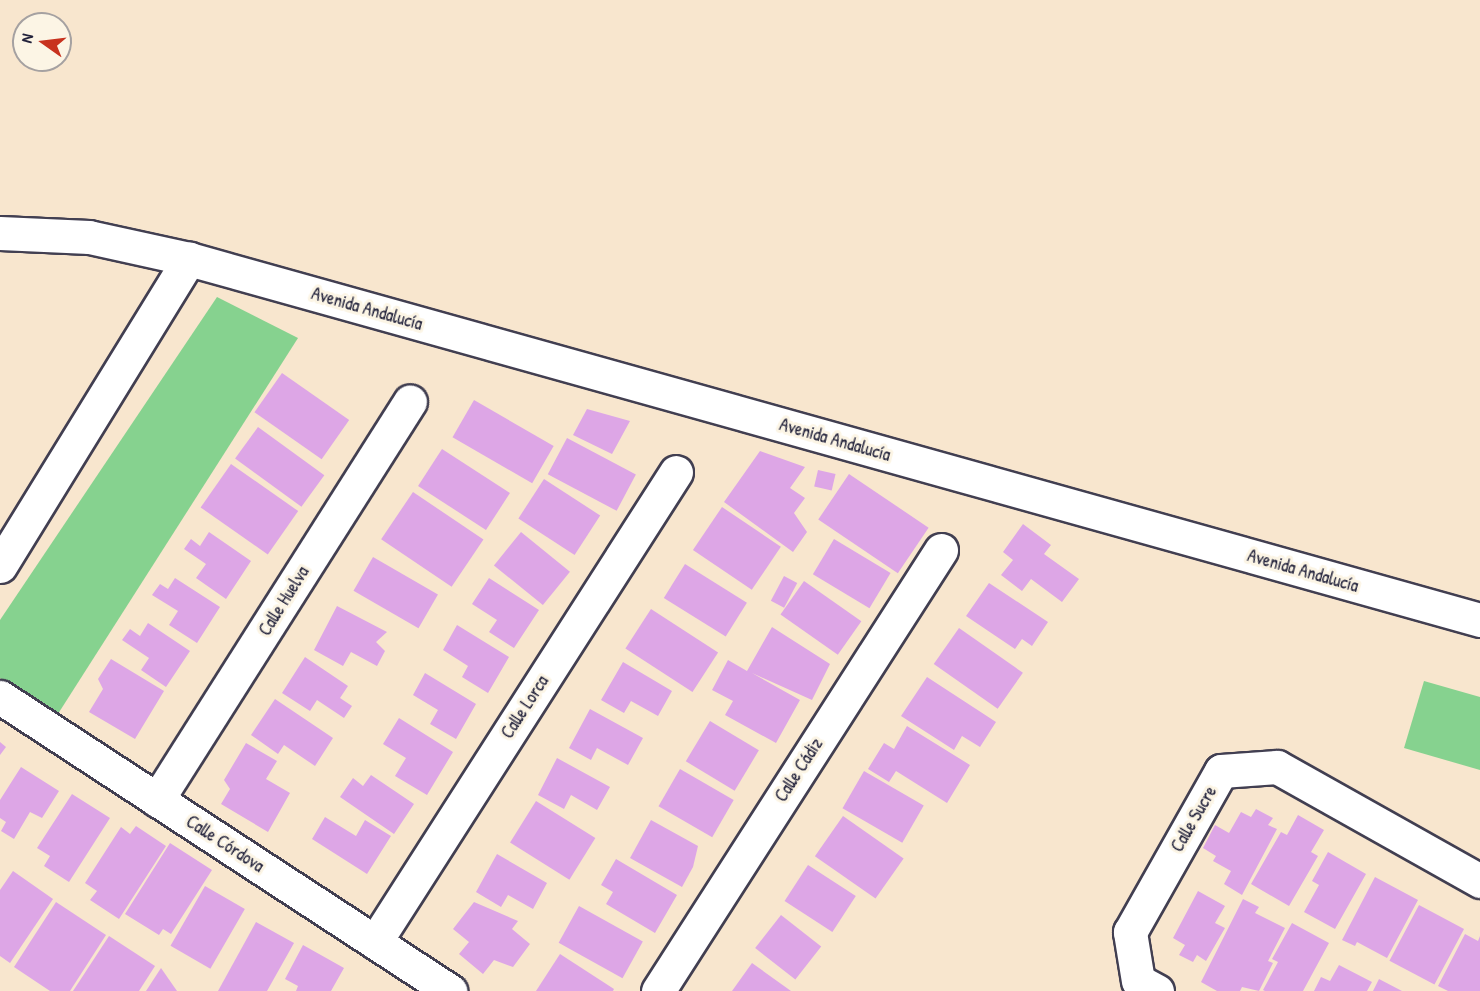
<!DOCTYPE html>
<meta charset="utf-8">
<style>
body{margin:0}
#map{position:relative;width:1480px;height:991px;overflow:hidden;background:#f8e6ce;font-family:"Patrick Hand",sans-serif}
div>[style]{position:absolute}
[style*='--x']{left:calc(var(--x)*1px);top:calc(var(--y)*1px);width:calc(var(--w)*1px);rotate:calc(var(--a)*1deg)}
.green>*{inset:0;background:#86d28f}
.building>*{inset:0;background:#dda6e6;transform-origin:0 0}
.roads{filter:drop-shadow(2px 0 #423f51) drop-shadow(-2px 0 #423f51) drop-shadow(0 2px #423f51) drop-shadow(0 -2px #423f51)}
.minor>*{height:33px;margin:-16.5px;padding:0 16.5px;transform-origin:16.5px;border-radius:16.5px;background:#fff}
span{translate:-50% -50%;white-space:nowrap;text-align:center;line-height:1.15;-webkit-text-stroke:6px #fcf5e5;paint-order:stroke}
.street-label{font-size:18px;color:#22223b}
.north{position:absolute;left:12px;top:12px;width:60px;height:60px;box-sizing:border-box;background:#fcf5e5;border:2px solid #a5a1a1;border-radius:50%;rotate:284deg;font-size:16px;font-weight:700;line-height:24px;text-align:center;color:#22223b}
.north::after{content:'';display:block;margin:auto;width:21px;height:27px;background:#c8321e;clip-path:polygon(50% 0,100% 100%,50% 72%,0 100%)}
</style>
<div id="map">
<div class="green">
<i style="clip-path:polygon(217px 297px,298px 338px,56px 717px,0 678px,0 620px)"></i>
<i style="clip-path:polygon(1424px 681px,1480px 697px,1480px 770px,1404px 748px)"></i>
</div>
<div class="building">
<i style="left:282px;top:373px;width:82px;height:48px;rotate:35deg"></i>
<i style="left:474px;top:400px;width:92px;height:43px;rotate:30deg"></i>
<i style="clip-path:polygon(587px 409px,630px 421px,612px 454px,573px 435px)"></i>
<i style="left:258px;top:427px;width:82px;height:39px;rotate:36deg"></i>
<i style="left:567px;top:438px;width:78px;height:41px;rotate:28deg"></i>
<i style="left:442px;top:449px;width:81px;height:44px;rotate:33deg"></i>
<i style="clip-path:polygon(760px 451px,805px 467px,790px 488px,805px 498px,794px 513px,807px 532px,793px 552px,724px 502px)"></i>
<i style="left:231px;top:464px;width:82px;height:53px;rotate:35deg"></i>
<i style="left:818px;top:470px;width:18px;height:17px;rotate:13deg"></i>
<i style="left:849px;top:474px;width:96px;height:55px;rotate:34deg"></i>
<i style="left:544px;top:479px;width:67px;height:47px;rotate:33deg"></i>
<i style="left:413px;top:492px;width:85px;height:57px;rotate:34deg"></i>
<i style="left:722px;top:507px;width:71px;height:52px;rotate:34deg"></i>
<i style="clip-path:polygon(1023px 524px,1051px 545px,1044px 554px,1079px 579px,1062px 602px,1031px 579px,1022px 591px,1001px 575px,1013px 560px,1003px 552px)"></i>
<i style="clip-path:polygon(209px 532px,251px 561px,226px 599px,196px 578px,206px 564px,184px 549px,191px 539px,200px 546px)"></i>
<i style="left:521px;top:532px;width:63px;height:43px;rotate:39deg"></i>
<i style="left:834px;top:539px;width:66px;height:41px;rotate:31deg"></i>
<i style="left:373px;top:557px;width:75px;height:39px;rotate:30deg"></i>
<i style="left:685px;top:564px;width:73px;height:40px;rotate:32deg"></i>
<i style="left:784px;top:576px;width:15px;height:28px;rotate:28deg"></i>
<i style="clip-path:polygon(175px 578px,220px 607px,197px 643px,169px 625px,178px 611px,152px 595px,160px 584px,168px 589px)"></i>
<i style="clip-path:polygon(489px 578px,539px 610px,514px 648px,489px 632px,497px 620px,472px 604px)"></i>
<i style="left:804px;top:581px;width:70px;height:41px;rotate:35deg"></i>
<i style="clip-path:polygon(989px 583px,1048px 622px,1032px 646px,1022px 639px,1015px 649px,966px 616px)"></i>
<i style="clip-path:polygon(337px 606px,387px 632px,376px 642px,385px 651px,377px 666px,351px 652px,343px 666px,314px 650px)"></i>
<i style="left:651px;top:609px;width:80px;height:47px;rotate:33deg"></i>
<i style="clip-path:polygon(148px 623px,190px 651px,166px 687px,141px 670px,149px 658px,122px 640px,130px 629px,140px 636px)"></i>
<i style="clip-path:polygon(457px 625px,509px 657px,488px 693px,462px 677px,468px 666px,443px 650px)"></i>
<i style="clip-path:polygon(772px 627px,830px 664px,812px 700px,752px 673px,800px 700px,776px 743px,725px 715px,733px 701px,712px 690px,728px 660px,747px 671px)"></i>
<i style="left:959px;top:628px;width:78px;height:44px;rotate:35deg"></i>
<i style="clip-path:polygon(305px 657px,348px 686px,340px 698px,352px 706px,344px 718px,317px 700px,310px 711px,282px 693px)"></i>
<i style="clip-path:polygon(111px 659px,164px 691px,135px 739px,89px 712px,103px 689px,98px 679px)"></i>
<i style="clip-path:polygon(623px 662px,672px 691px,658px 716px,631px 701px,624px 713px,601px 700px)"></i>
<i style="clip-path:polygon(425px 673px,476px 704px,456px 739px,430px 724px,438px 710px,413px 695px)"></i>
<i style="clip-path:polygon(927px 677px,996px 722px,980px 747px,962px 736px,954px 750px,901px 716px)"></i>
<i style="clip-path:polygon(275px 699px,333px 738px,315px 766px,284px 745px,278px 754px,251px 735px)"></i>
<i style="clip-path:polygon(590px 709px,643px 738px,628px 765px,597px 748px,591px 760px,569px 748px)"></i>
<i style="clip-path:polygon(399px 718px,453px 752px,427px 795px,395px 776px,406px 758px,383px 744px)"></i>
<i style="left:710px;top:721px;width:57px;height:47px;rotate:31deg"></i>
<i style="clip-path:polygon(907px 726px,970px 765px,947px 803px,896px 771px,889px 782px,868px 769px,884px 743px,894px 749px)"></i>
<i style="clip-path:polygon(0 742px,6px 747px,0 755px)"></i>
<i style="clip-path:polygon(246px 743px,277px 761px,266px 779px,290px 793px,268px 832px,221px 804px,230px 789px,224px 780px)"></i>
<i style="clip-path:polygon(557px 758px,610px 787px,597px 810px,571px 795px,564px 809px,538px 795px)"></i>
<i style="clip-path:polygon(21px 767px,59px 791px,42px 818px,30px 812px,14px 839px,1px 831px,6px 822px,0 818px,0 800px)"></i>
<i style="left:680px;top:769px;width:62px;height:43px;rotate:30deg"></i>
<i style="left:864px;top:771px;width:69px;height:43px;rotate:30deg"></i>
<i style="clip-path:polygon(371px 775px,414px 804px,394px 834px,340px 797px,353px 778px,363px 786px)"></i>
<i style="clip-path:polygon(72px 794px,110px 818px,69px 882px,44px 866px,50px 856px,37px 848px)"></i>
<i style="left:536px;top:801px;width:70px;height:49px;rotate:32deg"></i>
<i style="clip-path:polygon(1256px 809px,1273px 818px,1268px 825px,1277px 829px,1242px 895px,1224px 884px,1231px 871px,1213px 861px,1216px 856px,1203px 848px,1215px 825px,1229px 833px,1241px 812px,1251px 817px)"></i>
<i style="clip-path:polygon(1298px 815px,1324px 830px,1311px 852px,1318px 856px,1289px 906px,1251px 884px,1281px 832px,1287px 835px)"></i>
<i style="left:843px;top:816px;width:74px;height:49px;rotate:35deg"></i>
<i style="clip-path:polygon(325px 817px,356px 836px,365px 820px,391px 836px,367px 874px,312px 839px)"></i>
<i style="clip-path:polygon(651px 820px,698px 846px,693px 867px,682px 887px,630px 858px)"></i>
<i style="clip-path:polygon(136px 826px,166px 846px,119px 919px,90px 900px,97px 891px,85px 883px,121px 827px,130px 834px)"></i>
<i style="clip-path:polygon(170px 843px,212px 870px,171px 934px,163px 929px,159px 935px,125px 914px)"></i>
<i style="clip-path:polygon(1328px 852px,1366px 874px,1335px 929px,1304px 912px,1319px 885px,1312px 881px)"></i>
<i style="clip-path:polygon(497px 854px,547px 883px,533px 909px,508px 895px,501px 907px,476px 892px)"></i>
<i style="clip-path:polygon(616px 859px,677px 895px,655px 933px,606px 904px,613px 892px,601px 885px)"></i>
<i style="left:808px;top:865px;width:57px;height:43px;rotate:33deg"></i>
<i style="clip-path:polygon(13px 871px,53px 899px,10px 963px,0 956px,0 890px)"></i>
<i style="clip-path:polygon(1375px 877px,1418px 900px,1387px 958px,1357px 942px,1355px 946px,1342px 940px)"></i>
<i style="left:205px;top:886px;width:46px;height:69px;rotate:30deg"></i>
<i style="clip-path:polygon(1198px 891px,1225px 906px,1215px 923px,1225px 928px,1206px 961px,1197px 955px,1193px 962px,1179px 955px,1185px 945px,1173px 938px)"></i>
<i style="clip-path:polygon(1243px 899px,1259px 907px,1255px 913px,1285px 928px,1268px 961px,1273px 963px,1259px 991px,1242px 987px,1240px 991px,1217px 991px,1201px 982px)"></i>
<i style="clip-path:polygon(56px 902px,106px 935px,70px 991px,50px 991px,14px 967px)"></i>
<i style="clip-path:polygon(474px 902px,518px 921px,512px 929px,530px 944px,513px 967px,494px 960px,483px 974px,459px 954px,469px 942px,453px 929px)"></i>
<i style="left:1419px;top:905px;width:51px;height:63px;rotate:28deg"></i>
<i style="left:579px;top:906px;width:73px;height:42px;rotate:29deg"></i>
<i style="left:781px;top:915px;width:51px;height:42px;rotate:38deg"></i>
<i style="clip-path:polygon(256px 922px,294px 943px,267px 991px,218px 991px)"></i>
<i style="clip-path:polygon(1292px 923px,1329px 943px,1303px 991px,1265px 991px,1263px 990px,1278px 962px,1272px 959px)"></i>
<i style="clip-path:polygon(1465px 934px,1478px 941px,1480px 936px,1480px 991px,1448px 991px,1438px 986px)"></i>
<i style="clip-path:polygon(109px 936px,155px 966px,139px 991px,73px 991px)"></i>
<i style="clip-path:polygon(303px 945px,344px 968px,331px 991px,296px 991px,298px 986px,285px 979px)"></i>
<i style="clip-path:polygon(560px 954px,614px 989px,613px 991px,536px 991px)"></i>
<i style="clip-path:polygon(752px 963px,791px 991px,732px 991px)"></i>
<i style="clip-path:polygon(1339px 965px,1372px 982px,1367px 991px,1314px 991px,1321px 977px,1330px 981px)"></i>
<i style="clip-path:polygon(161px 968px,177px 991px,146px 991px)"></i>
<i style="clip-path:polygon(1379px 979px,1402px 991px,1373px 991px)"></i>
</div>
<div class="roads">
<div class="minor">
<i style="--x:0;--y:233;--w:89;--a:2.6"></i>
<i style="--x:89;--y:237;--w:102;--a:12.4"></i>
<i style="--x:189;--y:259;--w:1341;--a:15.62"></i>
<i style="--x:0;--y:566;--w:361;--a:-58.4"></i>
<i style="--x:0;--y:697;--w:538;--a:33.16"></i>
<i style="--x:157;--y:800;--w:472;--a:-57.6"></i>
<i style="--x:375;--y:942;--w:558;--a:-57.36"></i>
<i style="--x:658;--y:991;--w:524;--a:-57.31"></i>
<i style="--x:1157;--y:991;--w:21;--a:-152"></i>
<i style="--x:1138;--y:981;--w:50;--a:-99.3"></i>
<i style="--x:1130;--y:932;--w:185;--a:-60.5"></i>
<i style="--x:1221;--y:771;--w:56;--a:-4.1"></i>
<i style="--x:1277;--y:767;--w:233;--a:29.3"></i>
</div>
</div>
<div class="street-label">
<span style="left:367px;top:309px;rotate:16deg">Avenida Andalucía</span>
<span style="left:835px;top:440px;rotate:16deg">Avenida Andalucía</span>
<span style="left:1303px;top:571px;rotate:16deg">Avenida Andalucía</span>
<span style="left:284px;top:601px;rotate:-58deg">Calle Huelva</span>
<span style="left:525px;top:707px;rotate:-57deg">Calle Lorca</span>
<span style="left:799px;top:770px;rotate:-57deg">Calle Cádiz</span>
<span style="left:1194px;top:819px;rotate:-60deg">Calle Sucre</span>
<span style="left:225px;top:844px;rotate:33deg">Calle Córdova</span>
</div>
<div class="north">N</div>
</div>
